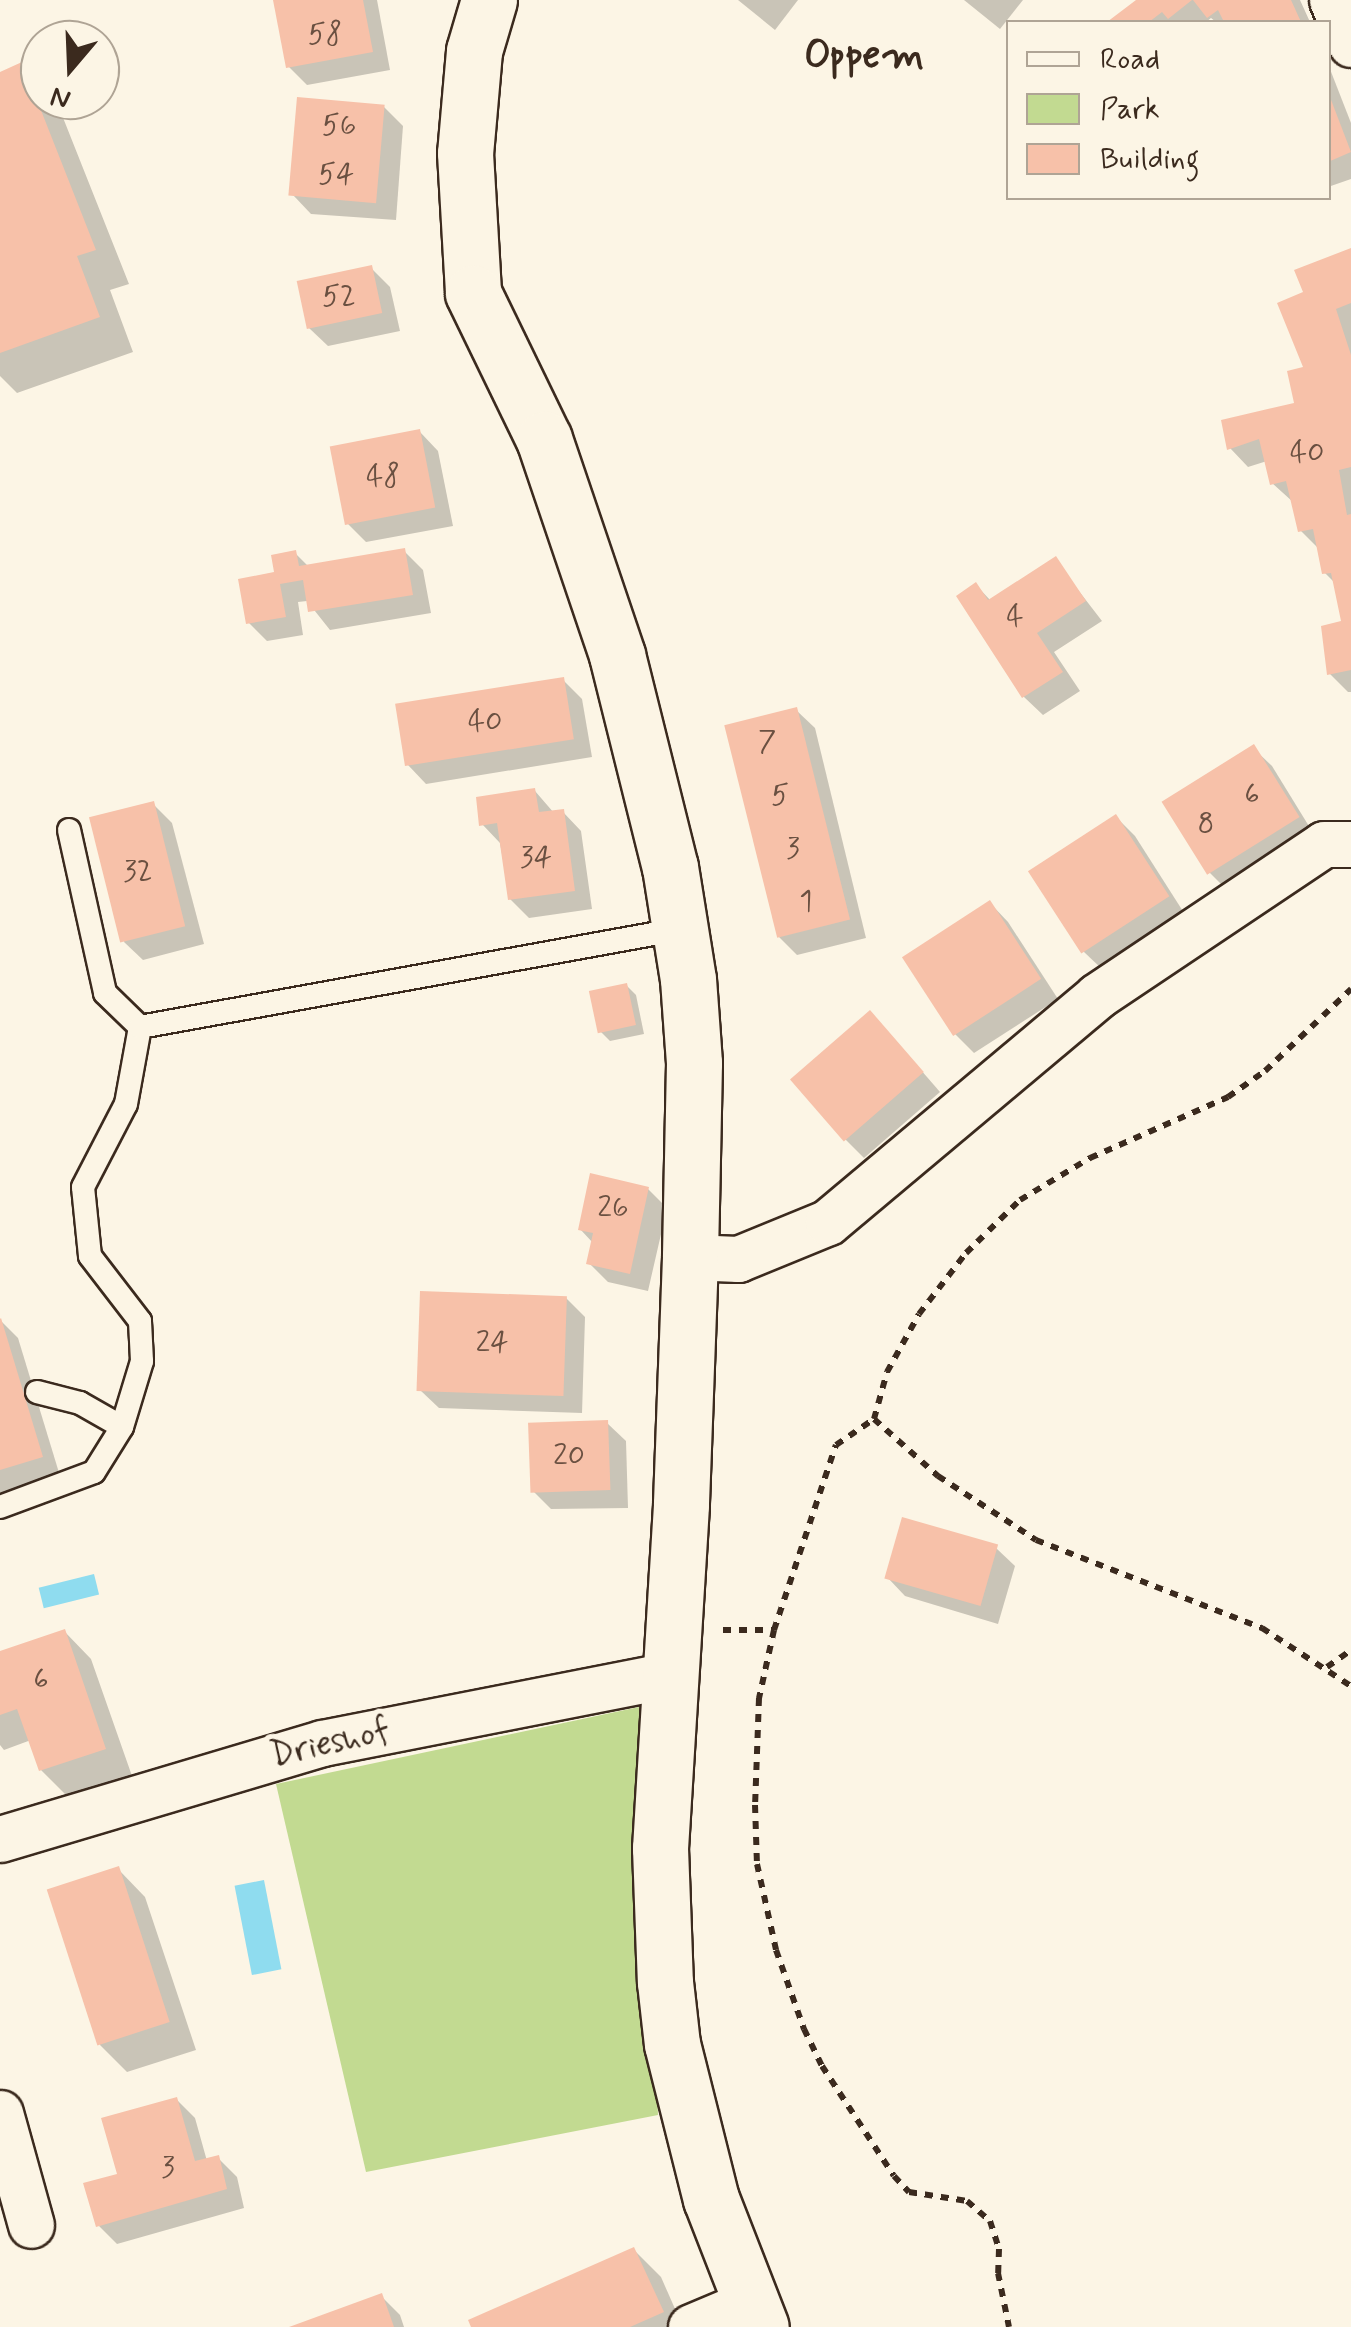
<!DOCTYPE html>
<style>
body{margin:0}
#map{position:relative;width:1351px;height:2327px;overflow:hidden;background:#fcf5e5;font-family:Mynerve,sans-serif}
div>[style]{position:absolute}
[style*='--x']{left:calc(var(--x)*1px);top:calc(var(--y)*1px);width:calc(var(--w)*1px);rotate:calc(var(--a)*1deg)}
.green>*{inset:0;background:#c2da91}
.water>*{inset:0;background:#8fdcef;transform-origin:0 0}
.shadow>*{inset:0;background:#0003}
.building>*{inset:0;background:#f7c1a9;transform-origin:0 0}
.path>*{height:6px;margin-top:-3px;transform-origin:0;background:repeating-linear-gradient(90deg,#3b2a1e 0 8px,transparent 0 16px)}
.roads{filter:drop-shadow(2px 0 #3b2a1e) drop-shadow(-2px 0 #3b2a1e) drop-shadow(0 2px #3b2a1e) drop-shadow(0 -2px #3b2a1e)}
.lane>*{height:22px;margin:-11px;padding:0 11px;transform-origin:11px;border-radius:11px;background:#fcf5e5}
.street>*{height:45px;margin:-22.5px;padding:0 22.5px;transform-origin:22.5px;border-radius:22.5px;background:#fcf5e5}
.secondary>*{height:55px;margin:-27.5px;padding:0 27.5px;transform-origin:27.5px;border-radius:27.5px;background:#fcf5e5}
span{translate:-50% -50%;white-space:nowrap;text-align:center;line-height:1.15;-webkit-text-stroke:10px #fcf5e5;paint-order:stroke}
.number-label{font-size:30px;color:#6a5041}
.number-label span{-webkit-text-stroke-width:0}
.street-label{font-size:35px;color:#3b2a1e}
.quarter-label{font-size:40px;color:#3b2a1e;font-weight:700}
.legend{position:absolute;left:1006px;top:20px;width:325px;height:180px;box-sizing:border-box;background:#fcf5e5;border:2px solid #afa495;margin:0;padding:12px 18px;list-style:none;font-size:30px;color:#3b2a1e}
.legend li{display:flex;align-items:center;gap:20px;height:50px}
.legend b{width:50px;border:2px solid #afa495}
.north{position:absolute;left:20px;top:20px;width:100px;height:100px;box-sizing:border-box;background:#fcf5e5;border:2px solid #afa495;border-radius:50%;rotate:199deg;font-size:28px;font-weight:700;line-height:40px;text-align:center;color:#3b2a1e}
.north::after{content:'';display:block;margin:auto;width:35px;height:45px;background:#3b2a1e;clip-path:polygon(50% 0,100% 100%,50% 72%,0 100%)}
</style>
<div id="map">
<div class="green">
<i style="clip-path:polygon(639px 1707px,658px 2115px,366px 2172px,276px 1784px)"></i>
</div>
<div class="water">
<i style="left:94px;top:1574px;width:21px;height:57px;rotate:76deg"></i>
<i style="left:264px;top:1880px;width:91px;height:30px;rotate:79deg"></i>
</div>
<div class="shadow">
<i style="clip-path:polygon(276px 0,377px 0,390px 70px,307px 85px,289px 67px)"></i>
<i style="clip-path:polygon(738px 0,798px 0,775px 30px)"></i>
<i style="clip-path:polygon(964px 0,1023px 0,1000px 29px)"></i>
<i style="clip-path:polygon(1140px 0,1300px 0,1310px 22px,1216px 22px,1211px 18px,1206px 22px,1111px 22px)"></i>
<i style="clip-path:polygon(1328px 64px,1351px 123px,1351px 179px,1328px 187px)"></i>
<i style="clip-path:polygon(21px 65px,40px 84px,40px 100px,56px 100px,129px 284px,110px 290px,133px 352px,17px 393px,0 376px,0 75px)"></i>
<i style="clip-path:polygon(384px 107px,403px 126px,396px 220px,311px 214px,293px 195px)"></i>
<i style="clip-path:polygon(1351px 250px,1351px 692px,1348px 692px,1329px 673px,1344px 623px,1336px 584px,1324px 572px,1320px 550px,1300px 530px,1293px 502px,1272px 483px,1267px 461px,1248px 467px,1230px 448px,1297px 404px,1306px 369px,1307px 294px)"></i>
<i style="clip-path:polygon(371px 268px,390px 287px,400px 331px,328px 346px,309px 328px)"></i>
<i style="clip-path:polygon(420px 432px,438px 451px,453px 526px,366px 542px,347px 523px)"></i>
<i style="clip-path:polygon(404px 551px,423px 570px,431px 613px,330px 630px,307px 601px,298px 602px,303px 635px,267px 641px,248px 622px,295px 553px,309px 567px)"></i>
<i style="clip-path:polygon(1055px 560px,1102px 621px,1054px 652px,1080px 691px,1043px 715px,1024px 697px,976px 585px,991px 601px)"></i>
<i style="clip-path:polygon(563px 680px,582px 699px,592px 757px,426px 784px,408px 765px)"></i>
<i style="clip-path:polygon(796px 710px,815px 728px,866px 938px,797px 955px,778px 936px)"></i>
<i style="clip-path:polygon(1253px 748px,1272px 766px,1315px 836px,1227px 890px,1208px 871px)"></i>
<i style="clip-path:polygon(535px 791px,554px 813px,563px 812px,581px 831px,592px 909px,529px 918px,510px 899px,500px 843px,482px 824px)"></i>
<i style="clip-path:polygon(153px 804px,172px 823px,204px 944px,143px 960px,124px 942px)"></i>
<i style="clip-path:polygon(1116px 817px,1135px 836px,1186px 916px,1103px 970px,1084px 952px,1031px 871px)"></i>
<i style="clip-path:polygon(990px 903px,1008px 922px,1058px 999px,974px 1053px,955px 1034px)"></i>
<i style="clip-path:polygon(627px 986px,636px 995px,644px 1034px,610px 1041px,601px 1032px)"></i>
<i style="clip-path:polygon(888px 1032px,940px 1092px,864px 1158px,845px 1139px)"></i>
<i style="clip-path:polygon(648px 1189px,667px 1208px,648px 1291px,608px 1282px,589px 1263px,593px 1243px,580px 1229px)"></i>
<i style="clip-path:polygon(566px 1298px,585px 1317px,582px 1413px,439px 1408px,420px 1390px)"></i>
<i style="clip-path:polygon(0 1320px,18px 1338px,60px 1476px,0 1493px)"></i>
<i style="clip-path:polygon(607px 1423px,626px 1441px,628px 1508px,551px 1509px,532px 1490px)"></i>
<i style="clip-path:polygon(996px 1548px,1015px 1566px,998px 1624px,905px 1596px,887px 1577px)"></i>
<i style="clip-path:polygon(64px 1631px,91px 1659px,132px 1776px,69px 1798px,41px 1770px,31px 1740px,4px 1750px,0 1745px,0 1653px)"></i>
<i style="clip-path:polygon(118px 1869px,145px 1897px,196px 2050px,127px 2072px,100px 2045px)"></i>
<i style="clip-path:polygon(176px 2099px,195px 2118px,207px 2161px,218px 2158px,237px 2177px,244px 2208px,117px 2244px,98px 2225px,120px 2175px)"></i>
<i style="clip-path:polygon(634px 2250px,661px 2277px,683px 2327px,474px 2327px)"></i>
<i style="clip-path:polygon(381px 2296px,400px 2315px,404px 2327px,295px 2327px)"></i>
</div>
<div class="building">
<i style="clip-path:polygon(273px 0,363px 0,373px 52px,286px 68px)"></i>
<i style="clip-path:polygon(1136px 0,1192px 0,1168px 19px,1162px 12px,1149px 22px,1107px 22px)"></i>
<i style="clip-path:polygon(1193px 0,1291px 0,1301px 22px,1224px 22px,1218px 10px,1207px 18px)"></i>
<i style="clip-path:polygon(22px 62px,96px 250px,77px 256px,100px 317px,0 353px,0 72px)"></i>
<i style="clip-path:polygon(1328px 92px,1351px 152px,1328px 162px)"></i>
<i style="left:297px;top:97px;width:88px;height:99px;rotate:5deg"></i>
<i style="clip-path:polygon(1351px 248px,1351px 303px,1336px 309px,1351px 355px,1351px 467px,1339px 470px,1347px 515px,1351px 514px,1351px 670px,1327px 675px,1321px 626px,1341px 621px,1331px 573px,1322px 574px,1313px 529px,1298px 532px,1286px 481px,1270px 485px,1259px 439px,1227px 450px,1221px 420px,1294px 403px,1287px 371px,1303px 367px,1277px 303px,1303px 292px,1294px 270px)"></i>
<i style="left:372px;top:265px;width:49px;height:77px;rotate:78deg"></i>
<i style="left:420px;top:429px;width:80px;height:92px;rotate:79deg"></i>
<i style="clip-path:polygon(405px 548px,413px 595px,308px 612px,303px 580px,280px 584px,286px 617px,246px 624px,238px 579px,274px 572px,271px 555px,296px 550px,299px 566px)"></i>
<i style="clip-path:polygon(1056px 556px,1086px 601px,1037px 633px,1063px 672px,1022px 698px,956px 596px,976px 582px,988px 600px)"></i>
<i style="left:564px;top:677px;width:63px;height:171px;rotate:81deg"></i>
<i style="left:797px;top:707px;width:219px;height:75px;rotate:76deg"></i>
<i style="left:1254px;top:744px;width:86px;height:109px;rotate:58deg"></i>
<i style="clip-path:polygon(535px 788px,539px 812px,564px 809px,575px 891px,508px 900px,497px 823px,479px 826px,476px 797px)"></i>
<i style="left:154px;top:801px;width:129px;height:67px;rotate:76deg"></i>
<i style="left:1116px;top:814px;width:98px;height:105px;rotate:57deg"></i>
<i style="left:990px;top:900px;width:94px;height:105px;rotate:57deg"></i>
<i style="left:627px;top:983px;width:43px;height:39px;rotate:78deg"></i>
<i style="left:870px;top:1010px;width:82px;height:106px;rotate:49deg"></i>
<i style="clip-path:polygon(590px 1173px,649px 1187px,630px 1274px,586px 1264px,593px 1233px,578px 1230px)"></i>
<i style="left:420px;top:1291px;width:147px;height:100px;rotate:2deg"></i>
<i style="clip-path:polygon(1px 1318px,43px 1457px,0 1470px,0 1319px)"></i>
<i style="left:608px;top:1420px;width:70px;height:80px;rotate:88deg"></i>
<i style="left:902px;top:1517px;width:100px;height:64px;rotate:16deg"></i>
<i style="clip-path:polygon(65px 1629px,106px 1749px,39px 1771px,17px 1709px,0 1715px,0 1651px)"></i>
<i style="left:119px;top:1866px;width:164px;height:76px;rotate:72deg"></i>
<i style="clip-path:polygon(177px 2097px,195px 2161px,219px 2155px,227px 2189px,96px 2227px,83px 2183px,117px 2174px,101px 2118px)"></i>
<i style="clip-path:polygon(634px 2247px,664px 2312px,630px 2327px,471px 2327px,468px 2320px)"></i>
<i style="clip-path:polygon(382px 2293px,394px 2327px,289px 2327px)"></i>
</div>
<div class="path">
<i style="--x:874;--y:1419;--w:86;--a:41.7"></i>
<i style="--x:938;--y:1476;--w:117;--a:33.1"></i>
<i style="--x:1036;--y:1540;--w:243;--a:21.3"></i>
<i style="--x:1262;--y:1628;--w:106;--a:33.1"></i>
<i style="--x:723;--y:1630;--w:51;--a:0"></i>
<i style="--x:774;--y:1630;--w:195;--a:-71.5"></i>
<i style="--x:836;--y:1445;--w:46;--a:-34.4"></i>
<i style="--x:874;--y:1419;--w:49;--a:-74.5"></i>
<i style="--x:887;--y:1372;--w:66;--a:-61.1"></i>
<i style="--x:919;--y:1314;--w:77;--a:-52.4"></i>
<i style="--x:966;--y:1253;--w:76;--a:-44.5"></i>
<i style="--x:1020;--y:1200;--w:82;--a:-31"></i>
<i style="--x:1090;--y:1158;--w:151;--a:-23.8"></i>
<i style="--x:1228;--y:1097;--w:45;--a:-35.1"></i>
<i style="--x:1265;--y:1071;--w:119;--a:-43.6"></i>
<i style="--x:774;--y:1630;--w:70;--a:102.4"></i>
<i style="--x:759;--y:1698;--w:107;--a:92.1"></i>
<i style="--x:755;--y:1805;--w:59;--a:88.1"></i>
<i style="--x:757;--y:1864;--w:88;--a:77.5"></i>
<i style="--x:776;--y:1950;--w:84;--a:70.5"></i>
<i style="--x:804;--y:2029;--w:41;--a:64.1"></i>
<i style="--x:822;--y:2066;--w:131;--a:56.8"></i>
<i style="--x:894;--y:2176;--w:22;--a:47"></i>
<i style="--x:909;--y:2192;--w:59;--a:8.8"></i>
<i style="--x:967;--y:2201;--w:30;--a:41"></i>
<i style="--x:990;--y:2221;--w:29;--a:72"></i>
<i style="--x:999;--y:2249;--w:24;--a:92"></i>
<i style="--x:998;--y:2273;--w:55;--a:78.5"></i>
<i style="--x:1327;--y:1667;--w:29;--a:-35"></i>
</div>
<div class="roads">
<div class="lane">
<i style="--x:69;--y:830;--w:167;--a:77.5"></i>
<i style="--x:105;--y:993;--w:49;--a:44.2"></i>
<i style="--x:37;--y:1392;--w:44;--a:14.3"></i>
<i style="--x:80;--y:1403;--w:48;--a:29.7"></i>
<i style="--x:0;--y:1507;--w:100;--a:-20.4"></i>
<i style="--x:94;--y:1472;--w:53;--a:-58.1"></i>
<i style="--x:122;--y:1427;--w:69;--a:-73.1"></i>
<i style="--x:142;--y:1361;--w:40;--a:-92.9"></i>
<i style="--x:140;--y:1321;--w:82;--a:-127.6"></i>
<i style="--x:90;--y:1256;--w:69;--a:-95.8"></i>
<i style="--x:83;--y:1187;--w:93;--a:-62.6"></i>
<i style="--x:126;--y:1104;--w:78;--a:-79.7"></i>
<i style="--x:140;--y:1027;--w:550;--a:-10.27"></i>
</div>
<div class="street">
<i style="--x:1332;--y:0;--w:48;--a:66.6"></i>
<i style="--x:690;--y:1257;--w:48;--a:2.4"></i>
<i style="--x:738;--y:1259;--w:97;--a:-22.3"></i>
<i style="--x:828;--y:1222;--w:351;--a:-40"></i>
<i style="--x:1097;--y:996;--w:273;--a:-33.8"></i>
<i style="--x:1324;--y:844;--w:27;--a:0"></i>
<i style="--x:0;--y:1839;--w:336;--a:-16.6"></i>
<i style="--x:322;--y:1743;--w:353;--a:-11.1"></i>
<i style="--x:0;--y:2113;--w:116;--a:74.5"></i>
<i style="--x:691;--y:2327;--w:62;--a:-22.8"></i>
</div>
<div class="secondary">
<i style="--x:489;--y:0;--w:53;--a:106.4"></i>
<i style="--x:474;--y:51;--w:102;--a:95"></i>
<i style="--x:465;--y:153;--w:140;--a:86.7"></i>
<i style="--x:473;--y:293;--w:162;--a:64.1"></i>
<i style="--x:544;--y:439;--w:228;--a:71.3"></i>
<i style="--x:617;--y:655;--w:219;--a:76"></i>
<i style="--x:670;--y:867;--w:113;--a:80.9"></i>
<i style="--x:688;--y:979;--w:84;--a:85.9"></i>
<i style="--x:694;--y:1063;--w:194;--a:91.2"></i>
<i style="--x:690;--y:1257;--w:248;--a:92.1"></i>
<i style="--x:681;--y:1505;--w:344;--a:93.5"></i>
<i style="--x:660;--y:1848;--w:134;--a:87.9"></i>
<i style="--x:665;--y:1982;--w:62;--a:83.6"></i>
<i style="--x:672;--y:2044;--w:160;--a:75.9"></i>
<i style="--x:711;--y:2199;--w:137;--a:68.7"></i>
</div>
</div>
<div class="number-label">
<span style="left:325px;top:35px">58</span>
<span style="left:339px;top:126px">56</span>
<span style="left:336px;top:175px">54</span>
<span style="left:339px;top:297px">52</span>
<span style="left:1307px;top:453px">40</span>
<span style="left:383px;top:477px">48</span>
<span style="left:1015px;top:617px">4</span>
<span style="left:485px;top:722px">40</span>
<span style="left:767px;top:742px">7</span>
<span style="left:1252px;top:795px">6</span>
<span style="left:780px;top:796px">5</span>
<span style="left:1206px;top:824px">8</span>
<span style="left:793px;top:849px">3</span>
<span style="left:536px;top:858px">34</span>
<span style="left:138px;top:872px">32</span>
<span style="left:806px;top:902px">1</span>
<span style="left:613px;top:1208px">26</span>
<span style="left:492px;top:1343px">24</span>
<span style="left:569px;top:1456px">20</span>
<span style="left:41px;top:1680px">6</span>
<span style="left:168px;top:2168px">3</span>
</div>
<div class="street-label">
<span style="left:330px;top:1743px;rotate:-13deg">Drieshof</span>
</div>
<div class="quarter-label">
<span style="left:864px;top:56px">Oppem</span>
</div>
<ul class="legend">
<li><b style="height:12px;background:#fcf5e5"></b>Road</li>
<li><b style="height:28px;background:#c2da91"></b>Park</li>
<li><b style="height:28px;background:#f7c1a9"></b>Building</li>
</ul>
<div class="north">N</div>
</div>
